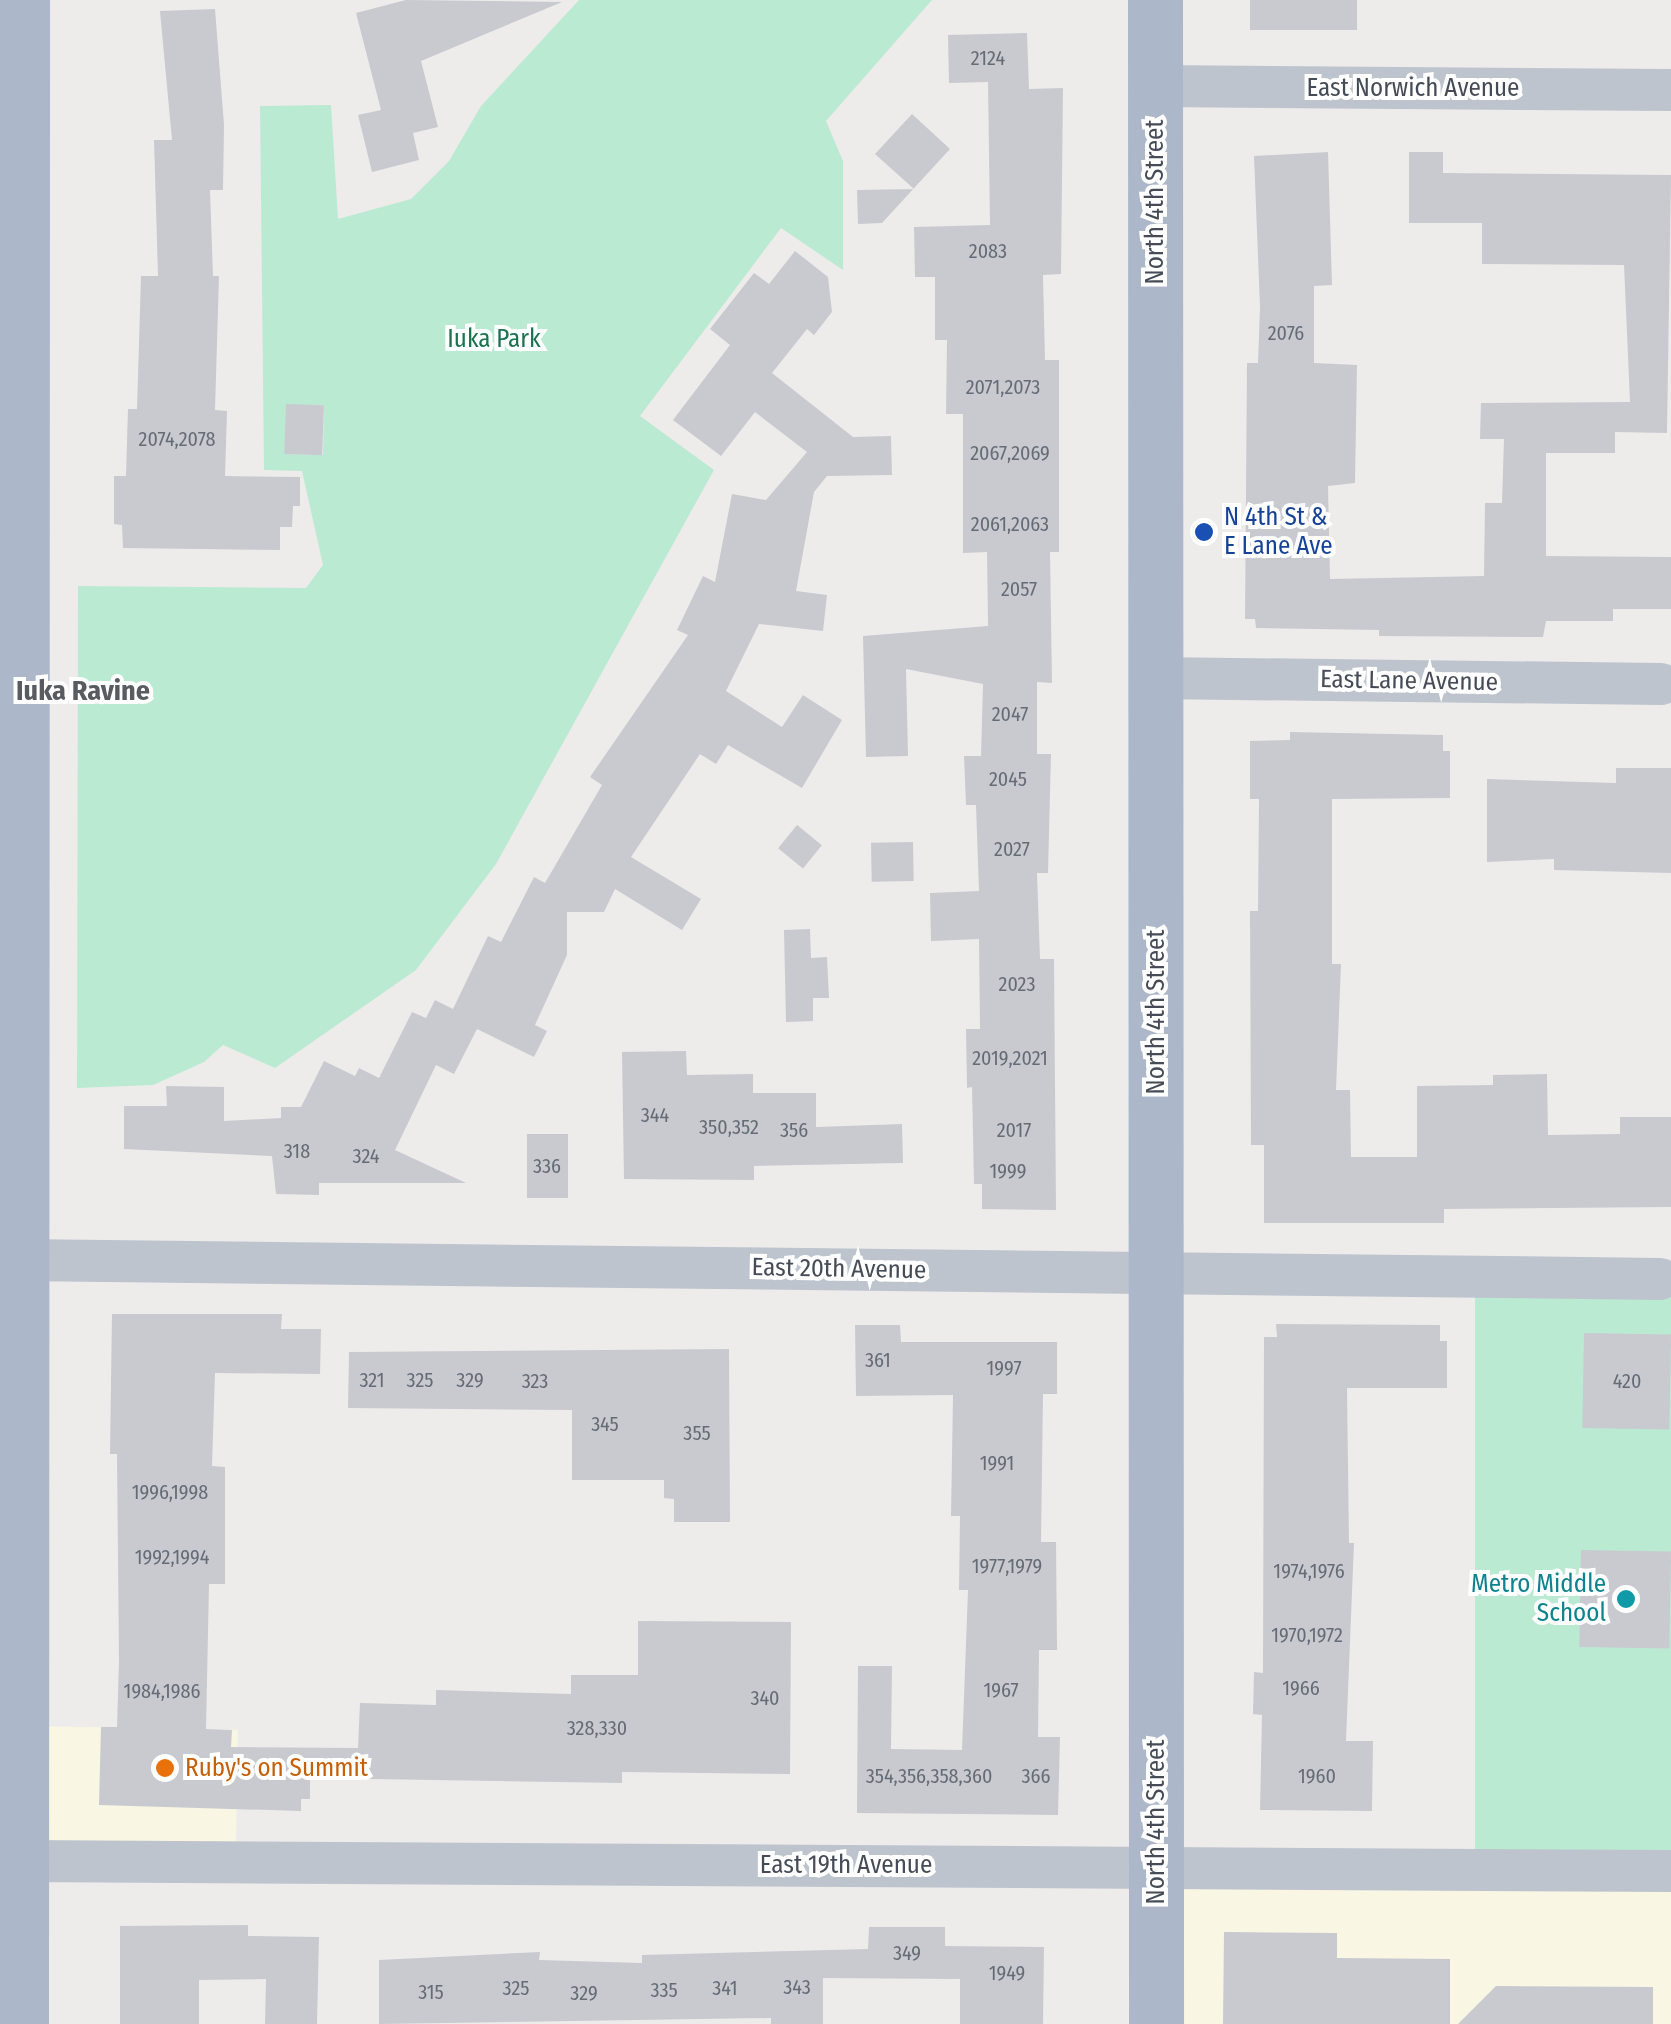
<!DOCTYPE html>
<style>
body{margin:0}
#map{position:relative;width:1671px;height:2024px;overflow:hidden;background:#eeebeb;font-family:"Fira Sans Condensed",sans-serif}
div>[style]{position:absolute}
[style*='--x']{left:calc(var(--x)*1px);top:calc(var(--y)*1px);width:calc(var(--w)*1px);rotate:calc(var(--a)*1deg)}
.commercial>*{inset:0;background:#f9f6e4;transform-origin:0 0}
.green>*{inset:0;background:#bbead3;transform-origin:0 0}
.building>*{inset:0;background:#c8cad0;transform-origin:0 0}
.street>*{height:42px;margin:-21px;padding:0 21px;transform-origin:21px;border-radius:21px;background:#bdc4cd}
.primary>*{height:55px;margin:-27.5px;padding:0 27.5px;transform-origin:27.5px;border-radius:27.5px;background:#acb7c9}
.dots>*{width:28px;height:28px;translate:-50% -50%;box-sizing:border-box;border:5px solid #fff;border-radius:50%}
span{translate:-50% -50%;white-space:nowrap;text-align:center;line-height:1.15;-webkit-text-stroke:8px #fff;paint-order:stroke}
.number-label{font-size:20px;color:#666c75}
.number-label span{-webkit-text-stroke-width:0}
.street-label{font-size:25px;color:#454c57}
.park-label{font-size:25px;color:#1c7251}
.transit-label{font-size:25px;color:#164399}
.left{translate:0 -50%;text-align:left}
.culture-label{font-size:25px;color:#0d838f}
.right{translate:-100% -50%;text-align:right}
.food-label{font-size:25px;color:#c56008}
.neighbourhood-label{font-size:28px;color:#585b60;font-weight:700}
</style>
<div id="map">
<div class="commercial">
<i style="left:29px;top:1726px;width:209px;height:130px;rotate:1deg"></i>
<i style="left:1671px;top:1859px;width:165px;height:515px;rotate:90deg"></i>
</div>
<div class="green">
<i style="clip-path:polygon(evenodd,579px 0,932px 0,826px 121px,843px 161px,843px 270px,781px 228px,640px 416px,714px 470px,496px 864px,416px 970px,275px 1068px,223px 1045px,204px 1062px,153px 1085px,77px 1088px,78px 586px,306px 588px,323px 565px,302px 471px,264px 470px,260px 106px,331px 105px,338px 219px,411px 199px,449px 161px,481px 106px,579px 0,286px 405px,324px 405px,323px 455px,286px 454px,286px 405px)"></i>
<i style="left:1475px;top:1280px;width:196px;height:585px"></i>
</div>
<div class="building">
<i style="clip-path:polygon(406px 0,562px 2px,421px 61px,438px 127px,413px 133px,419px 160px,372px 172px,358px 115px,381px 110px,356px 13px)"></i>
<i style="left:1250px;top:0;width:107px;height:30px"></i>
<i style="clip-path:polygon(215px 9px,224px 125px,223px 190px,210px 190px,213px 276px,219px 276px,215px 410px,227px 411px,225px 476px,300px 477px,300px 506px,293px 506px,292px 527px,280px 527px,280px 550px,123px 548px,122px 525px,114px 524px,114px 476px,126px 476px,128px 409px,137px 409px,141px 276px,158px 276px,154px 140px,172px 140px,160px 11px)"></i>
<i style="clip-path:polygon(1027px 33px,1029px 89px,1063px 88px,1061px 274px,1043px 275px,1045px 360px,1059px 360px,1059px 552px,1050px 552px,1052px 683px,1037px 682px,1037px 754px,1051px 754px,1048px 873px,1037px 873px,1040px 959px,1054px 959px,1056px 1210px,982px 1209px,982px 1184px,974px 1184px,972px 1087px,967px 1088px,966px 1029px,980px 1029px,979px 939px,931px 941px,930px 893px,979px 891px,976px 805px,966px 805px,964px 756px,981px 756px,983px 684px,906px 669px,908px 756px,866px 757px,863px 636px,988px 626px,987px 552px,963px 553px,963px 414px,946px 414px,947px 340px,935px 340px,935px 277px,915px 277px,914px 227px,990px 225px,988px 82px,949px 83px,948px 35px)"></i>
<i style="clip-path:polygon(912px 114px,950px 149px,882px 223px,858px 224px,857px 190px,914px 189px,875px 154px)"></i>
<i style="clip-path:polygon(1328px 152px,1332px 285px,1314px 286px,1314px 363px,1357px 365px,1355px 483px,1328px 486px,1330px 579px,1484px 576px,1485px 503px,1502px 503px,1504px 439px,1480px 439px,1481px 403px,1630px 402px,1624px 265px,1482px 264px,1482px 223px,1409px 223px,1409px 152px,1443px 152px,1443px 173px,1671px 175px,1667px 433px,1615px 432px,1615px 453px,1546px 453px,1546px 556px,1671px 557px,1671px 609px,1613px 609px,1613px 621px,1546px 621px,1543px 637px,1379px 636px,1379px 630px,1256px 628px,1255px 619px,1245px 619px,1247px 363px,1258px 363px,1260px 307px,1254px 156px)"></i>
<i style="clip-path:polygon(795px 251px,828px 277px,832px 312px,814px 335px,807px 329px,772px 373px,853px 437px,891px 436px,892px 475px,827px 476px,814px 492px,796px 591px,827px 595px,823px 631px,759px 624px,726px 691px,782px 727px,803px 695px,842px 720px,802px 788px,728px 745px,716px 764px,700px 754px,631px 857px,701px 899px,682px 930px,615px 889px,604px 912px,567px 912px,567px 955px,535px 1025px,547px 1031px,534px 1057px,477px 1029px,454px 1074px,436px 1065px,395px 1150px,466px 1183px,319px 1183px,319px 1195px,276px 1194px,272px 1156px,124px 1149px,124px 1106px,167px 1106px,166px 1086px,224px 1087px,224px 1121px,281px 1118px,281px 1107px,301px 1107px,324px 1061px,355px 1076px,359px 1068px,379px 1078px,412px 1012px,426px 1018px,435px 1000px,453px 1009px,488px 936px,501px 942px,534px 877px,545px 883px,602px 785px,590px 777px,688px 635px,677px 630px,703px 576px,715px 582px,732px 494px,766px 500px,807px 452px,755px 412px,721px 456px,673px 420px,730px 345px,710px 329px,754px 273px,769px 284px)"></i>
<i style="left:286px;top:404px;width:38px;height:50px;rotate:2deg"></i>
<i style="clip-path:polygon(1290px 732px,1443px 735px,1443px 751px,1450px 751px,1450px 798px,1332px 799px,1332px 964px,1341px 964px,1336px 1090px,1350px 1090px,1351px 1157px,1417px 1157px,1417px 1086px,1493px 1085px,1493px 1075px,1547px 1074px,1548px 1135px,1620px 1134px,1620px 1117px,1671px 1117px,1671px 1207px,1444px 1209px,1444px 1223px,1264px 1223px,1264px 1145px,1251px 1145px,1250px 911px,1258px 911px,1259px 799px,1250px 799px,1250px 741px,1290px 740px)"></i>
<i style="clip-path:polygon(1616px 768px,1671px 768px,1671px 873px,1554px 870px,1554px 859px,1487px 862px,1487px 779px,1616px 783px)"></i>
<i style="left:797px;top:825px;width:32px;height:30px;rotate:39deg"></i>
<i style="left:913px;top:842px;width:39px;height:42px;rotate:89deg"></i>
<i style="clip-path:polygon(810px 929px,811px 958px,827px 957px,829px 998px,813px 998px,813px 1021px,786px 1022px,784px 930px)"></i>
<i style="clip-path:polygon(686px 1051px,687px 1075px,753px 1074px,753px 1093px,816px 1093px,816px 1127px,902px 1124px,903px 1163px,754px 1166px,754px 1180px,624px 1179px,622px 1052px)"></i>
<i style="left:527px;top:1134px;width:41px;height:64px"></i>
<i style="clip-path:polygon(112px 1314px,282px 1314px,281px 1329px,321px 1329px,320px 1374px,215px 1373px,212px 1466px,225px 1467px,225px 1584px,209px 1584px,206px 1729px,232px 1730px,231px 1747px,358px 1748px,360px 1703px,436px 1705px,436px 1690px,571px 1694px,571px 1675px,638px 1675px,638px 1621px,791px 1622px,790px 1774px,622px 1772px,622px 1783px,310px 1778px,310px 1799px,301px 1799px,301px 1811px,99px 1805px,101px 1727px,117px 1727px,119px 1662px,117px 1454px,110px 1454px)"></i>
<i style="clip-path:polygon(1276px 1324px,1440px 1325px,1440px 1341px,1447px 1341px,1447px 1388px,1347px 1388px,1349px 1543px,1354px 1543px,1346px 1741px,1373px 1741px,1372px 1811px,1260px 1810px,1262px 1715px,1253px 1714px,1254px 1672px,1263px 1673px,1264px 1337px,1277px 1337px)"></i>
<i style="clip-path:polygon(855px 1325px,900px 1325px,901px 1342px,1057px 1342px,1057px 1394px,1043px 1394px,1041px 1542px,1056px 1542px,1057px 1650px,1039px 1650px,1038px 1737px,1060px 1737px,1058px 1815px,857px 1813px,858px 1666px,892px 1666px,891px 1749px,962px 1750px,968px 1590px,959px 1590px,960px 1516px,951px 1516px,953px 1395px,856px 1396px)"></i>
<i style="left:1584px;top:1333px;width:87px;height:95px;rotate:1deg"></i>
<i style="clip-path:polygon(729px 1349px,730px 1522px,674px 1522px,674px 1499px,664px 1498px,664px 1480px,572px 1480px,572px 1410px,348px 1408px,349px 1352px)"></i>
<i style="left:1581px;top:1550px;width:90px;height:97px;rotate:1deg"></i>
<i style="clip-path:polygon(248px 1925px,248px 1936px,319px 1937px,317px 2024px,265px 2024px,266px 1979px,199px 1980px,199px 2024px,120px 2024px,120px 1926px)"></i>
<i style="clip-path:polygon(869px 1927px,945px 1927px,945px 1946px,1044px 1947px,1043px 2024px,960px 2024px,960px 1979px,823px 1978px,823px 2024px,771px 2024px,771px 2018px,379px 2024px,379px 1960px,540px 1952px,539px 1960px,642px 1963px,642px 1955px,868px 1949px)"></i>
<i style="clip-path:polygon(1224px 1932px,1337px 1933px,1337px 1958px,1450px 1959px,1450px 2024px,1223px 2024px)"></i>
<i style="clip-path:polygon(1496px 1986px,1653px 1987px,1653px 2024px,1458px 2024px)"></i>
</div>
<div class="street">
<i style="--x:1156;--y:86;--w:515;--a:0.45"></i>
<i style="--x:1156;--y:678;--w:505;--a:0.68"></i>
<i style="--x:19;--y:1260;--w:1641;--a:0.66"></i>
<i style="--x:20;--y:1861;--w:1651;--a:0.35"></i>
</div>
<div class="primary">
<i style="--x:1155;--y:0;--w:2024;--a:89.97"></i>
<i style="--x:21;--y:2024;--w:2024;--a:-89.97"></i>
</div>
<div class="dots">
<i style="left:1204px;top:532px;background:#1a4fb4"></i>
<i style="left:1626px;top:1599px;background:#0f9aa8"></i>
<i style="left:165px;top:1768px;background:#e8710a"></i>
</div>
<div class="number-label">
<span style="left:988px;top:58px">2124</span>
<span style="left:988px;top:251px">2083</span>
<span style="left:1286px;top:333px">2076</span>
<span style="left:1003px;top:387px">2071,2073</span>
<span style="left:177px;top:439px">2074,2078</span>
<span style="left:1010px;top:453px">2067,2069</span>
<span style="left:1010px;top:524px">2061,2063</span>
<span style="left:1019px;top:589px">2057</span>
<span style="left:1010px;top:714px">2047</span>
<span style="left:1008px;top:779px">2045</span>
<span style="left:1012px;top:849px">2027</span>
<span style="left:1017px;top:984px">2023</span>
<span style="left:1010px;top:1058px">2019,2021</span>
<span style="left:655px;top:1115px">344</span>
<span style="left:729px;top:1127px">350,352</span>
<span style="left:794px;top:1130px">356</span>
<span style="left:1014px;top:1130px">2017</span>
<span style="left:297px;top:1151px">318</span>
<span style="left:366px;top:1156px">324</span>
<span style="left:547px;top:1166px">336</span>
<span style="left:1008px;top:1171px">1999</span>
<span style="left:878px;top:1360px">361</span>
<span style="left:1004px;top:1368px">1997</span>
<span style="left:372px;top:1380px">321</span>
<span style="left:420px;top:1380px">325</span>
<span style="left:470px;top:1380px">329</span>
<span style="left:535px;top:1381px">323</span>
<span style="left:1627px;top:1381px">420</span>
<span style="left:605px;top:1424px">345</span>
<span style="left:697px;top:1433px">355</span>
<span style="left:997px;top:1463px">1991</span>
<span style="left:170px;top:1492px">1996,1998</span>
<span style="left:172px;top:1557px">1992,1994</span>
<span style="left:1007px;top:1566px">1977,1979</span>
<span style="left:1309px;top:1571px">1974,1976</span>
<span style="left:1307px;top:1635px">1970,1972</span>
<span style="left:1301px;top:1688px">1966</span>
<span style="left:1001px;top:1690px">1967</span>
<span style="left:162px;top:1691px">1984,1986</span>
<span style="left:765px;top:1698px">340</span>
<span style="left:597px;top:1728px">328,330</span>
<span style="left:929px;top:1776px">354,356,358,360</span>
<span style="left:1036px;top:1776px">366</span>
<span style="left:1317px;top:1776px">1960</span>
<span style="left:907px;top:1953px">349</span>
<span style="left:1007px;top:1973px">1949</span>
<span style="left:797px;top:1987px">343</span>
<span style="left:516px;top:1988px">325</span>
<span style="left:725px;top:1988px">341</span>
<span style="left:664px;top:1990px">335</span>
<span style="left:431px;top:1992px">315</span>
<span style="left:584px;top:1993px">329</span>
</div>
<div class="street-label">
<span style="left:1413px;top:88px">East Norwich Avenue</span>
<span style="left:1155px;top:202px;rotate:-90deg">North 4th Street</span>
<span style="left:1409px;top:681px;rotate:1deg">East Lane Avenue</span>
<span style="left:1156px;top:1012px;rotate:-90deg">North 4th Street</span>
<span style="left:839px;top:1269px;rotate:1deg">East 20th Avenue</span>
<span style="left:1156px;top:1822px;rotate:-90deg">North 4th Street</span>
<span style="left:846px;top:1865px">East 19th Avenue</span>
</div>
<div class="park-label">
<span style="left:494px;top:339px">Iuka Park</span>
</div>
<div class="transit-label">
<span class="left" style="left:1224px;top:532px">N 4th St &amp;<br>E Lane Ave</span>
</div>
<div class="culture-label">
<span class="right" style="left:1606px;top:1599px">Metro Middle<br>School</span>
</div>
<div class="food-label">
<span class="left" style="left:185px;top:1768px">Ruby's on Summit</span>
</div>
<div class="neighbourhood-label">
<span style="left:83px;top:691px">Iuka Ravine</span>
</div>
</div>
